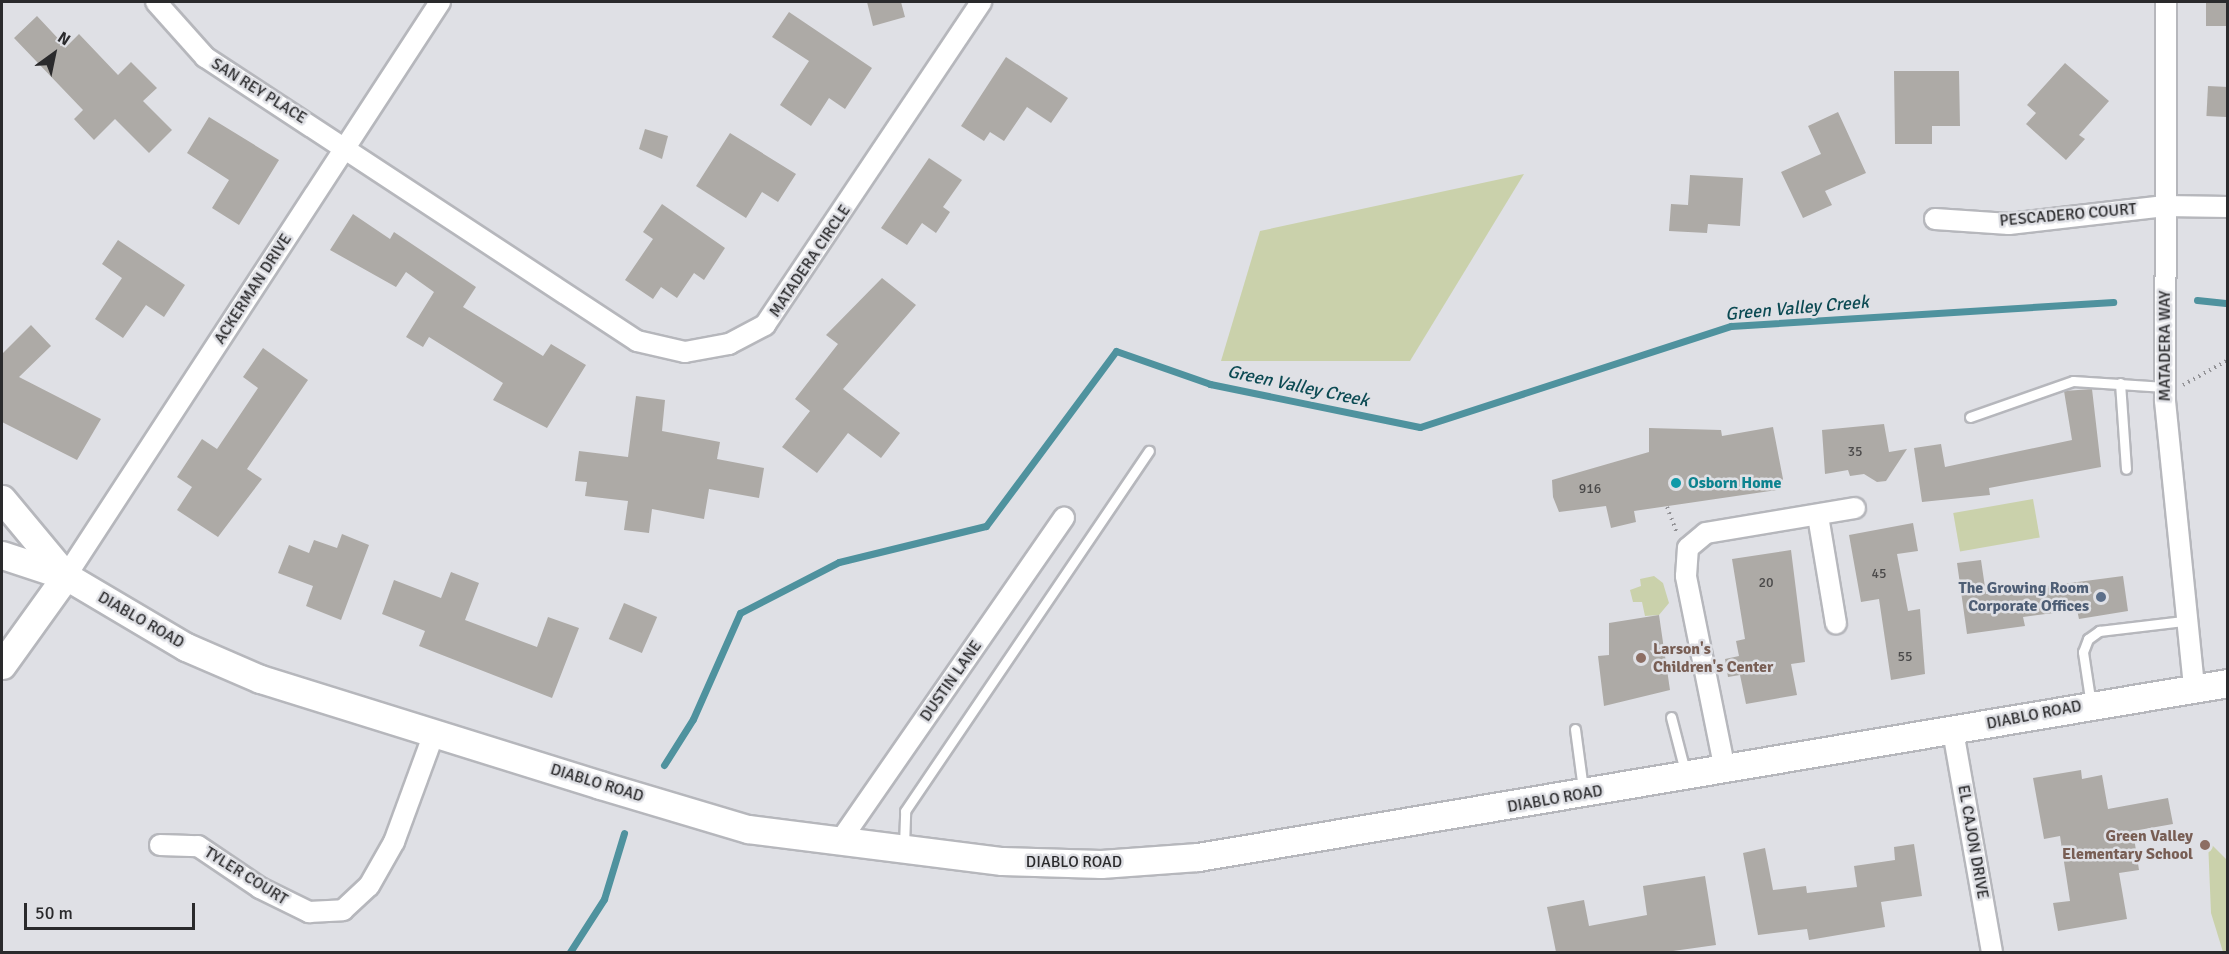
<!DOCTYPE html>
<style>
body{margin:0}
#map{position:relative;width:2229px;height:954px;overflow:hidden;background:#dfe0e5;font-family:Signika,sans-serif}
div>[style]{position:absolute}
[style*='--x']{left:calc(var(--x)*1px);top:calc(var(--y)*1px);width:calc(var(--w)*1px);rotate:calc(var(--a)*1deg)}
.green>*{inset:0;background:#cad1ab;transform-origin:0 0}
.stream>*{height:7px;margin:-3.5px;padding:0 3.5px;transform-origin:3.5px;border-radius:3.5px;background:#4f929e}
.building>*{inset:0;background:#adaaa6;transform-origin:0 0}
.path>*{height:4px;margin-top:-2px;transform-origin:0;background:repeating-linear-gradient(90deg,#929296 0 1.5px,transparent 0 6px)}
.roads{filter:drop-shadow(2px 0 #b6b7bc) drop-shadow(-2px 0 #b6b7bc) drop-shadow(0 2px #b6b7bc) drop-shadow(0 -2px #b6b7bc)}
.lane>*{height:9px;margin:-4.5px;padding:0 4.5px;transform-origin:4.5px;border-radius:4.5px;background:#fff}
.street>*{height:20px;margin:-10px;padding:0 10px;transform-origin:10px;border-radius:10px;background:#fff}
.secondary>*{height:27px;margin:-13.5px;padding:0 13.5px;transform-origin:13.5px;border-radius:13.5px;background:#fff}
.dots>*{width:16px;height:16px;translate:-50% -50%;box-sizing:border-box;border:3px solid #dfe0e5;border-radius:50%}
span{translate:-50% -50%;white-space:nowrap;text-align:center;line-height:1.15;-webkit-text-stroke:5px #dfe0e5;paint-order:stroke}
.number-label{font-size:14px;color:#4b4a4a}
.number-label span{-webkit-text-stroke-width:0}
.street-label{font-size:16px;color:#2a2a2c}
.culture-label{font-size:16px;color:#0d838f;font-weight:700}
.left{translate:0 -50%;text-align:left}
.service-label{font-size:16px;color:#4e5e75;font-weight:700}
.right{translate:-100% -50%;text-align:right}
.education-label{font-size:16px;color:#785e54;font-weight:700}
.water-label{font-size:18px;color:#0c4a53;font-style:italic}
.frame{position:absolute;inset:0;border:3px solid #2a2a2c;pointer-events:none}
.north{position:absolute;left:24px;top:24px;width:60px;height:60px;-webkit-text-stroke:4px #dfe0e5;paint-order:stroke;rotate:33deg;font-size:16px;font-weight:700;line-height:24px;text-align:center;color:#2a2a2c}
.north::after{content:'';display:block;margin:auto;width:21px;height:27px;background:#2a2a2c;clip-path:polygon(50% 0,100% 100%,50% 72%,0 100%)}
.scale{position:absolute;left:24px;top:903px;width:171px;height:27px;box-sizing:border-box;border:3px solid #2a2a2c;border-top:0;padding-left:8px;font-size:18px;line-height:21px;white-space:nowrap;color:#2a2a2c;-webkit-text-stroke:4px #dfe0e5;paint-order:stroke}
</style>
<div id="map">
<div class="green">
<i style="clip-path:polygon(1524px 174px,1410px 361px,1221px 361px,1260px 231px)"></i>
<i style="left:2033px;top:499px;width:39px;height:81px;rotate:80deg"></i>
<i style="clip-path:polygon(1654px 576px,1663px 583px,1669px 603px,1659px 615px,1645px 616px,1642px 602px,1633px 602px,1630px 590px,1641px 586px,1640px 579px)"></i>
<i style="clip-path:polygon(2208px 841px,2227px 860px,2227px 952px,2223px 952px,2211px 913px)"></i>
</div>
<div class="stream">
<i style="--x:2197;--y:300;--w:31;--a:6"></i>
<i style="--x:664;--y:765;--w:54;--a:-57.8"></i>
<i style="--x:693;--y:719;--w:116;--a:-66.1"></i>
<i style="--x:740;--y:613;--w:111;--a:-27.3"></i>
<i style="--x:839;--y:562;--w:151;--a:-13.8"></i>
<i style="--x:986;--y:526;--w:218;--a:-53.4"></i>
<i style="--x:1116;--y:351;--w:100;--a:19.3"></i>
<i style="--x:1210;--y:384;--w:214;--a:11.6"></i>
<i style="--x:1420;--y:427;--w:327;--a:-18"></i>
<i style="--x:1731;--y:326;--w:383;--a:-3.6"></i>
<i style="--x:570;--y:952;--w:63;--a:-57.3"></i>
<i style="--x:604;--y:899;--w:69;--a:-73.1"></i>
</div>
<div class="building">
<i style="clip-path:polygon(867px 2px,901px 2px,905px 17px,873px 26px)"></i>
<i style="left:2206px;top:2px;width:22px;height:24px"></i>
<i style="clip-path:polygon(789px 12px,872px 68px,845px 109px,829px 98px,811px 126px,780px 105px,809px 61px,772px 37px)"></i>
<i style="clip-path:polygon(37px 16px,66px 47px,79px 34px,118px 75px,131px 62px,157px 88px,143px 101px,172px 130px,149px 153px,115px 119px,94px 140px,74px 119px,83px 110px,14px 38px)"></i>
<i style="clip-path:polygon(1006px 57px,1068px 98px,1051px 123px,1027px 107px,1004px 141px,990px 132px,984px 141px,961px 126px)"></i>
<i style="clip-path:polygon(2065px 63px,2109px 101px,2079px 135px,2085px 139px,2066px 160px,2026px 124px,2036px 113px,2027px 105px)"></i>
<i style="clip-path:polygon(1894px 71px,1959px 71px,1960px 126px,1932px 126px,1932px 144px,1895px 144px)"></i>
<i style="left:2208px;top:86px;width:20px;height:30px;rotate:3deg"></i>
<i style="clip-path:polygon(1838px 112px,1866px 173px,1825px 191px,1832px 205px,1803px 218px,1781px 172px,1821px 154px,1808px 126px)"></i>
<i style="clip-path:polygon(209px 117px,279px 160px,239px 225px,212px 208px,229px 180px,187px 153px)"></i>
<i style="clip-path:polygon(645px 129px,668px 136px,662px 159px,639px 149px)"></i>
<i style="clip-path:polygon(730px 133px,796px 174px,778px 202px,762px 192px,746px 218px,696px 186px)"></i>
<i style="clip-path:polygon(929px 158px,962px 180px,943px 207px,950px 212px,936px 233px,922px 223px,907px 245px,881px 228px)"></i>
<i style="clip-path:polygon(1690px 175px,1743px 178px,1740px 226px,1708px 224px,1707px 233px,1669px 231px,1671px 204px,1688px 205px)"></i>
<i style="clip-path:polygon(662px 204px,725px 248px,704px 280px,694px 273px,677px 298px,661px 287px,653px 299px,625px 280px,653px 239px,643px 232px)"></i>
<i style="clip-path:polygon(353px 214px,390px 239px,394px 232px,476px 287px,463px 307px,543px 356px,551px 344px,586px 365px,547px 428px,493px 400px,503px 383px,429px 337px,423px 347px,406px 337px,434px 292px,406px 272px,396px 287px,330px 250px)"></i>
<i style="clip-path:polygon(118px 240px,185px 285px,164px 317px,146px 305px,123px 338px,95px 319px,122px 278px,102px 264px)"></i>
<i style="clip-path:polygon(882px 278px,916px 305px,843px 389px,900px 433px,881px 458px,848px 433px,817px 473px,782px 447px,810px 411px,795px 399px,838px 344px,826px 335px)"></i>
<i style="clip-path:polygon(31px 325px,51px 346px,19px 377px,101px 419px,77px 460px,2px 422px,2px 354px)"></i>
<i style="clip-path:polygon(263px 348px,308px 380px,247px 469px,262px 479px,218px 537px,177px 510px,192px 487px,177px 477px,202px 439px,217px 449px,258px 388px,243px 377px)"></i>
<i style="clip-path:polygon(2092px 389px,2101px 467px,1989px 488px,1990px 495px,1922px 502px,1914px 448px,1941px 444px,1945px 467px,2072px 440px,2064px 391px)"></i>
<i style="clip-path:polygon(636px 396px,665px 400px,662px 431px,720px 442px,717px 459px,764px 468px,759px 498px,709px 489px,704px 519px,652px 509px,649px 533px,624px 530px,628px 501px,585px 496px,587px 482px,575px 481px,579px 451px,628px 457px)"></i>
<i style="clip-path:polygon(1884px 424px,1889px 452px,1907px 449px,1886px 481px,1877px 482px,1864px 474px,1850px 476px,1848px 470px,1825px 474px,1822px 430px)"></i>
<i style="clip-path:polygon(1773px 427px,1783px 479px,1777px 490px,1634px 511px,1636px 522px,1611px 528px,1606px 506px,1559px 512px,1553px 497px,1552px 480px,1649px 452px,1649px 428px,1721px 430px,1722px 436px)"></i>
<i style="clip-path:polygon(1913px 523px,1918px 551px,1897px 554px,1908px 611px,1920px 609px,1925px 674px,1891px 680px,1879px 599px,1861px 602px,1849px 535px)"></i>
<i style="clip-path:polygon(342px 534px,369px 545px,341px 620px,306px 606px,313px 586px,278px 573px,289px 545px,309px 553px,314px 540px,337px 548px)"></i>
<i style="clip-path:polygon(1791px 550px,1805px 662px,1791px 664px,1797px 695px,1746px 704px,1740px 675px,1728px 677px,1725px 659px,1739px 656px,1736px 641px,1745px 639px,1732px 559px)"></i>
<i style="clip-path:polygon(1981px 560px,1986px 594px,2123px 576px,2128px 611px,2079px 619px,2077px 610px,2023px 617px,2025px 626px,1967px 634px,1957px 563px)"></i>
<i style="clip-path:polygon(451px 572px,479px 583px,465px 620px,537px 647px,548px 617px,579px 628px,552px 698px,419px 646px,425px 631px,382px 614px,394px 580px,441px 598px)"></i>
<i style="left:624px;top:603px;width:36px;height:39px;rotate:23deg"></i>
<i style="clip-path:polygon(1659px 615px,1670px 690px,1604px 706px,1598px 656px,1609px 655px,1609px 623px)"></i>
<i style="clip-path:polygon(2081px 770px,2082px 779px,2102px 775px,2108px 809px,2168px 798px,2173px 824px,2133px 831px,2139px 870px,2119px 873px,2127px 919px,2058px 931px,2053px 903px,2070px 901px,2060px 836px,2044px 839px,2033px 778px)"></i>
<i style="clip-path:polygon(1914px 844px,1922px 896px,1881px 902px,1885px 927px,1809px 940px,1807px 929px,1758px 935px,1743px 853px,1765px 848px,1773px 890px,1806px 886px,1807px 893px,1857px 887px,1854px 866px,1895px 860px,1894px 847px)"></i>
<i style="clip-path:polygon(1705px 876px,1716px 945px,1666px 952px,1556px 952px,1547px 907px,1584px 900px,1589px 926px,1647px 915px,1643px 886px)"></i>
</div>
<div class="path">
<i style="--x:2183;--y:385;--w:51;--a:-29.1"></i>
<i style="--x:1667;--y:507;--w:28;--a:69"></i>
</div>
<div class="roads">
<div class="lane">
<i style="--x:2120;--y:383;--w:86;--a:86"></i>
<i style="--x:1970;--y:417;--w:109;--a:-19.3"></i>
<i style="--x:2073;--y:381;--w:92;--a:3.7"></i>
<i style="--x:2091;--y:705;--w:54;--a:-98.6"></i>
<i style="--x:2083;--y:652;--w:14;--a:-69"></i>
<i style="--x:2088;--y:639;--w:14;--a:-36"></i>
<i style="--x:2099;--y:631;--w:85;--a:-6.8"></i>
<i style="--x:1671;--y:717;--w:56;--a:75.5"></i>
<i style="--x:1575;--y:729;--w:61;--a:82.4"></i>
<i style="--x:904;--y:846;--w:35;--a:-88"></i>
<i style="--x:905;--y:811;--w:435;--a:-55.9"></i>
</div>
<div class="street">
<i style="--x:156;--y:2;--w:74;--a:48.3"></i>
<i style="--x:205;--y:57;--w:517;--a:33.32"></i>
<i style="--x:637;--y:341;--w:49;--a:12.9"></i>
<i style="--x:685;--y:352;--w:45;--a:-10.3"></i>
<i style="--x:729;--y:344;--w:41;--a:-27.8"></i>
<i style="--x:765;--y:325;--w:389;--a:-56.2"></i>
<i style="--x:2166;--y:2;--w:399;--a:90.1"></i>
<i style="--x:2165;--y:401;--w:288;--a:84.2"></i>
<i style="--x:1935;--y:219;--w:74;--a:3.9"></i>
<i style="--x:2009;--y:224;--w:157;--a:-6.6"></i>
<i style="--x:2165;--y:206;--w:63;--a:0.9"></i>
<i style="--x:1818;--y:516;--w:109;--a:80.5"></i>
<i style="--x:66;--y:576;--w:685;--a:-56.91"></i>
<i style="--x:1953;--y:731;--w:224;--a:80"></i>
<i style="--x:1725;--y:770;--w:198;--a:-101.4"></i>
<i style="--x:1686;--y:576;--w:28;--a:-86"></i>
<i style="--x:1688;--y:548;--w:23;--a:-40"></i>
<i style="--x:1706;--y:533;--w:151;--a:-9.5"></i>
<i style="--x:838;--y:844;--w:397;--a:-55.3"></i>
<i style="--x:160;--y:845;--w:38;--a:2"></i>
<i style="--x:198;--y:846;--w:75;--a:34.1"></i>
<i style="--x:260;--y:888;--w:55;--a:26.1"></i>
<i style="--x:309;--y:912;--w:34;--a:-3"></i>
<i style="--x:343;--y:910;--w:35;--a:-43"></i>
<i style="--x:369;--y:886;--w:51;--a:-60.4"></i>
<i style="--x:394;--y:842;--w:116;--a:-69.8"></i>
</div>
<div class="secondary">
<i style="--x:2;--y:499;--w:100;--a:50.3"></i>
<i style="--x:2;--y:555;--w:67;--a:18.2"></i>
<i style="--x:66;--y:576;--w:139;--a:30.6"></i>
<i style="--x:186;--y:647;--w:81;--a:23.4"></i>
<i style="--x:260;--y:679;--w:356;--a:17.3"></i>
<i style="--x:600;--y:785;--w:154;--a:16.6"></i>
<i style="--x:748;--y:829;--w:256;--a:7.2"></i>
<i style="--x:1002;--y:861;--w:99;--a:1.7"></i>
<i style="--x:1101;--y:864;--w:97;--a:-4.1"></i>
<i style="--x:1198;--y:857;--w:1045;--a:-9.59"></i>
<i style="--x:2;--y:665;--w:110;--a:-54.3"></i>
</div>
</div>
<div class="dots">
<i style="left:1676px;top:483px;background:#0f9aa8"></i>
<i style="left:2101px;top:597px;background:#5c6f8a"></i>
<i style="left:1641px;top:658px;background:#8d6e63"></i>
<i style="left:2205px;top:845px;background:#8d6e63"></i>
</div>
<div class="number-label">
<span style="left:1855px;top:452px">35</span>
<span style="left:1590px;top:489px">916</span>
<span style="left:1879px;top:574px">45</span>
<span style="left:1766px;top:583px">20</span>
<span style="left:1905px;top:657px">55</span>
</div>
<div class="street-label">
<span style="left:259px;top:91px;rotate:32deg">SAN REY PLACE</span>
<span style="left:2068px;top:215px;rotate:-5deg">PESCADERO COURT</span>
<span style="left:810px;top:261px;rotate:-56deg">MATADERA CIRCLE</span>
<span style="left:253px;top:289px;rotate:-57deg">ACKERMAN DRIVE</span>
<span style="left:2165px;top:346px;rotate:-90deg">MATADERA WAY</span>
<span style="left:141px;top:620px;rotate:30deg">DIABLO ROAD</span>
<span style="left:951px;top:681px;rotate:-55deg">DUSTIN LANE</span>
<span style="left:2034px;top:715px;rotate:-11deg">DIABLO ROAD</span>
<span style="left:597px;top:783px;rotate:17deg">DIABLO ROAD</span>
<span style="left:1555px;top:799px;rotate:-10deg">DIABLO ROAD</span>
<span style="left:1973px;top:842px;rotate:80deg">EL CAJON DRIVE</span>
<span style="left:1074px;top:862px">DIABLO ROAD</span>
<span style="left:246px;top:876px;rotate:32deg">TYLER COURT</span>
</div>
<div class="culture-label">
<span class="left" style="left:1688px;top:483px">Osborn Home</span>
</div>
<div class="service-label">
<span class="right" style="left:2089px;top:597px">The Growing Room<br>Corporate Offices</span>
</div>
<div class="education-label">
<span class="left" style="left:1653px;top:658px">Larson's<br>Children's Center</span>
<span class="right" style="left:2193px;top:845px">Green Valley<br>Elementary School</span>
</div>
<div class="water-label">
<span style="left:1797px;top:308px;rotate:-5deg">Green Valley Creek</span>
<span style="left:1298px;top:386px;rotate:12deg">Green Valley Creek</span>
</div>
<div class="frame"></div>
<div class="north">N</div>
<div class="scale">50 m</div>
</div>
